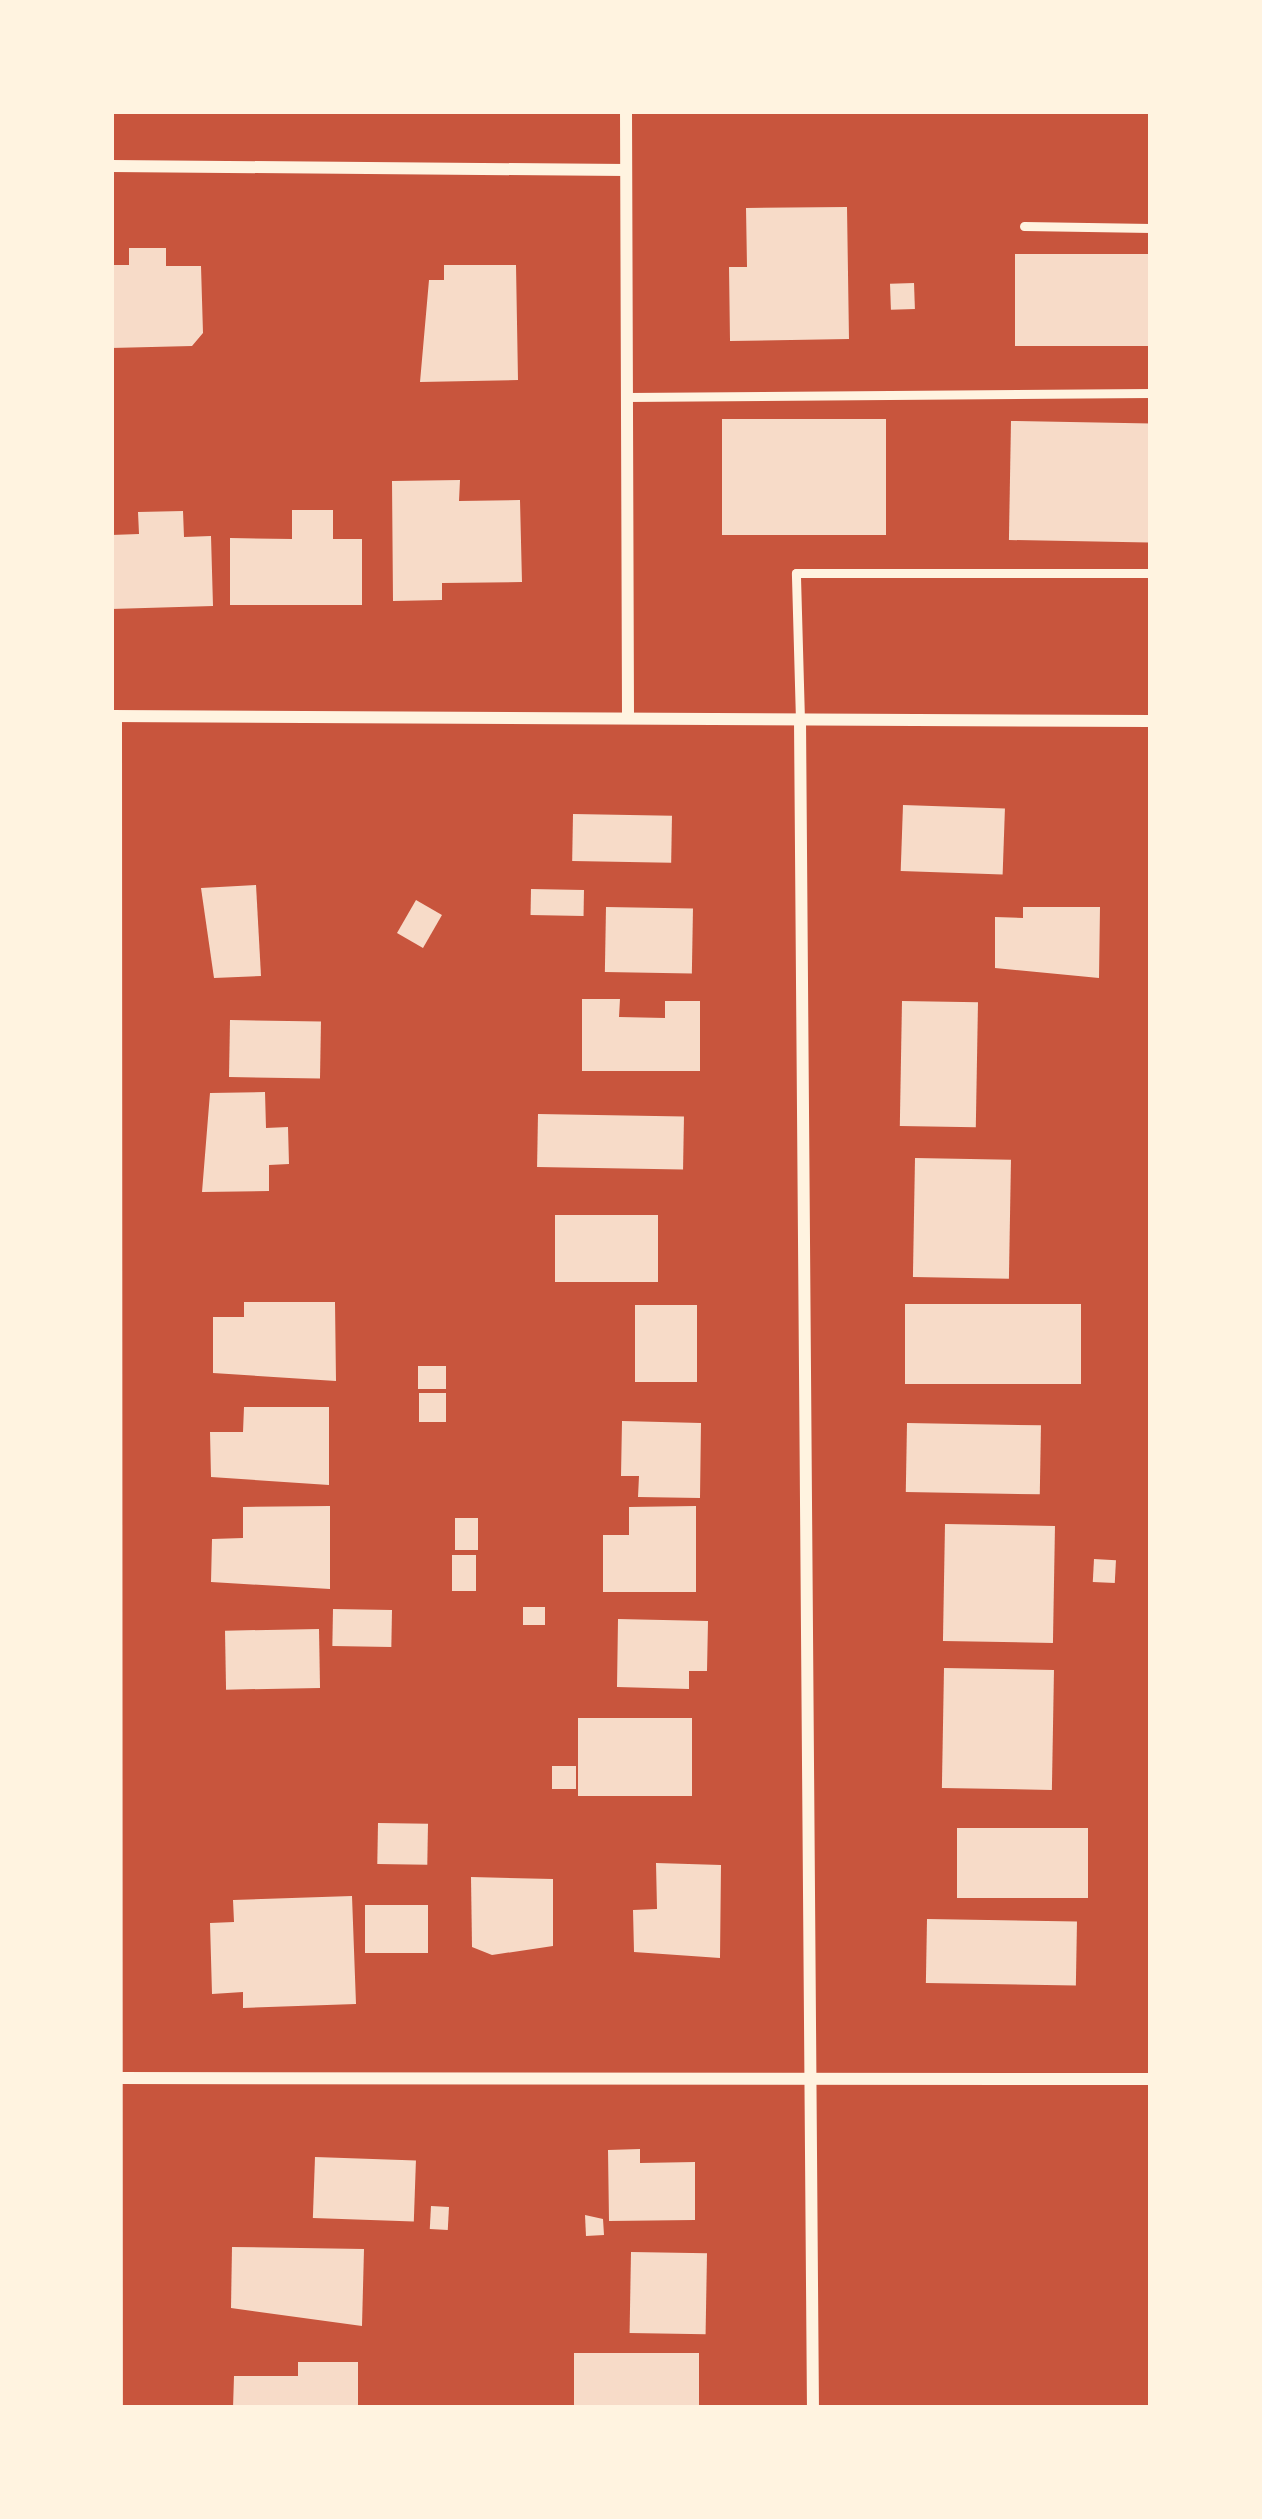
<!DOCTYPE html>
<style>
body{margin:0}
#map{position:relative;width:1262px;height:2519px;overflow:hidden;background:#c8553d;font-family:Quicksand,sans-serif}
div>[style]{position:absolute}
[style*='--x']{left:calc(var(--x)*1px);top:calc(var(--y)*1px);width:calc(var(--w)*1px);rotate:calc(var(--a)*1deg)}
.building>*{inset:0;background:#f7dbc8;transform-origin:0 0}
.service>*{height:9px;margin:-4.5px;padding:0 4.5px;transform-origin:4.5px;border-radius:4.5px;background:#fff3e0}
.minor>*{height:12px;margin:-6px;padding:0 6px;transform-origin:6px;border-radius:6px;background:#fff3e0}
span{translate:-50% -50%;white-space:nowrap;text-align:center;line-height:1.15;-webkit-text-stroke:9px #fff3e0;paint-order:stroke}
.frame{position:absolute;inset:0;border:114px solid #fff3e0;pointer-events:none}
</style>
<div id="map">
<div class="building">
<i style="clip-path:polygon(847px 207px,849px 339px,730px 341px,729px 267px,747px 267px,746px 208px)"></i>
<i style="clip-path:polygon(129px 248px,166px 248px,166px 266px,201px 266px,203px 333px,192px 346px,111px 348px,111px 265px,129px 265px)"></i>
<i style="left:1151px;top:254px;width:92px;height:136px;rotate:90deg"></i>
<i style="clip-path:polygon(444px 265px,516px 265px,518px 380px,420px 382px,429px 280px,444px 280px)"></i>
<i style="left:914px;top:283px;width:26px;height:24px;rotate:88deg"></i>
<i style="left:886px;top:419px;width:116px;height:164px;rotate:90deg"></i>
<i style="left:1011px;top:421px;width:140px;height:119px;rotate:1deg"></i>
<i style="clip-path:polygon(460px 480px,459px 501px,520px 500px,522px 582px,442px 583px,442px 600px,393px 601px,392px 481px)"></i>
<i style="clip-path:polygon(292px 510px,333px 510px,333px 539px,362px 539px,362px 605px,230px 605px,230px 538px,292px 539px)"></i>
<i style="clip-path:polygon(183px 511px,184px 537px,211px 536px,213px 606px,111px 609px,111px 535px,139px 534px,138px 512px)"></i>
<i style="left:903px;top:805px;width:102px;height:66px;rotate:2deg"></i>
<i style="left:573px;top:814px;width:99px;height:47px;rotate:1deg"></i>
<i style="clip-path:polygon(256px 885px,261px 976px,214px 978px,201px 888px)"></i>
<i style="left:531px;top:889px;width:53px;height:26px;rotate:1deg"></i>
<i style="left:416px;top:900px;width:30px;height:38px;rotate:30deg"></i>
<i style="left:606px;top:907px;width:87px;height:65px;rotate:1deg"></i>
<i style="clip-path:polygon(1023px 907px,1100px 907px,1099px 978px,995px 968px,995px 917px,1023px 918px)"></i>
<i style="clip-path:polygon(582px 999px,620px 999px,619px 1017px,665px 1018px,665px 1001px,700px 1001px,700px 1071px,582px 1071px)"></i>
<i style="left:902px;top:1001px;width:76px;height:125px;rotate:1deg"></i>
<i style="left:230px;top:1020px;width:91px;height:57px;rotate:1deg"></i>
<i style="clip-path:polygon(265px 1092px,266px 1128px,288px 1127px,289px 1164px,269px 1165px,269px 1191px,202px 1192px,210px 1093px)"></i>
<i style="left:538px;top:1114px;width:146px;height:53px;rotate:1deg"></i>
<i style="left:915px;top:1158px;width:96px;height:119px;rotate:1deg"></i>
<i style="left:658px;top:1215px;width:67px;height:103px;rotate:90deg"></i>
<i style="clip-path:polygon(244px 1302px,335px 1302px,336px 1381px,213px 1373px,213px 1317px,244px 1317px)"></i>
<i style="left:905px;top:1304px;width:176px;height:80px"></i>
<i style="left:635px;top:1305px;width:62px;height:77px"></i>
<i style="left:418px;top:1366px;width:28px;height:23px"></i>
<i style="left:419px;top:1393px;width:27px;height:29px"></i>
<i style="clip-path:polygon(244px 1407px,329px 1407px,329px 1485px,211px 1477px,210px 1432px,243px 1432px)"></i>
<i style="clip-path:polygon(622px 1421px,701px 1423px,700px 1498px,638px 1497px,639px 1476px,621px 1476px)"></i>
<i style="left:907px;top:1423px;width:134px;height:69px;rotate:1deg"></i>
<i style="clip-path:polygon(330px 1506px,330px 1589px,211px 1582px,212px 1539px,243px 1538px,243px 1507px)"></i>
<i style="clip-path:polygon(696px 1506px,696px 1592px,603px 1592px,603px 1535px,629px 1535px,629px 1507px)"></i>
<i style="left:455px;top:1518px;width:23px;height:32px"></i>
<i style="left:945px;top:1524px;width:110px;height:117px;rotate:1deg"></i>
<i style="left:476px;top:1555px;width:36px;height:24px;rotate:90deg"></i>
<i style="left:1094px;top:1559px;width:22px;height:23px;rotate:3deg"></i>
<i style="left:523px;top:1607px;width:22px;height:18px"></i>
<i style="left:333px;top:1609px;width:59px;height:37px;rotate:1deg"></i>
<i style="clip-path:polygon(618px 1619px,708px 1621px,707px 1671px,689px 1671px,689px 1689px,617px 1687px)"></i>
<i style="left:319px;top:1629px;width:59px;height:94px;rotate:89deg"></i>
<i style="left:944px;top:1668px;width:110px;height:120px;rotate:1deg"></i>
<i style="left:578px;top:1718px;width:114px;height:78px"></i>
<i style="left:552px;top:1766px;width:24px;height:23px"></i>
<i style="left:378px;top:1823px;width:50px;height:41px;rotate:1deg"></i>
<i style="left:957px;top:1828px;width:131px;height:70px"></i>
<i style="clip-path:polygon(656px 1863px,721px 1865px,720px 1958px,634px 1952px,633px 1910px,657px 1909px)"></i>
<i style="clip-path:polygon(471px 1877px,553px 1879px,553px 1946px,492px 1955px,472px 1947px)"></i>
<i style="clip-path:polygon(352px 1896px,356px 2004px,243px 2008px,243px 1992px,212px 1994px,210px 1923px,234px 1922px,233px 1900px)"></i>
<i style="left:428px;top:1905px;width:48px;height:63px;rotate:90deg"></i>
<i style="left:927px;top:1919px;width:150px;height:64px;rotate:1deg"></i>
<i style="clip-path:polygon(640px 2149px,640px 2163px,695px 2162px,695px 2220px,609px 2221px,608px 2150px)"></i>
<i style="left:315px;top:2157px;width:101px;height:61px;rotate:2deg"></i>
<i style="left:431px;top:2206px;width:18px;height:23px;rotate:3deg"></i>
<i style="clip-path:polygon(585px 2215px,603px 2219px,604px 2235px,586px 2236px)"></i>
<i style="clip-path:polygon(232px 2247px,364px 2249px,362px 2326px,231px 2308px)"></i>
<i style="left:631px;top:2252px;width:76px;height:81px;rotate:1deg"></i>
<i style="left:574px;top:2353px;width:125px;height:55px"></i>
<i style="clip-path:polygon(298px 2362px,358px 2362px,358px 2408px,233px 2408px,234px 2376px,298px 2376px)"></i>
</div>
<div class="service">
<i style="--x:1024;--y:226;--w:127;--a:0.9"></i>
<i style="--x:627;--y:397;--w:524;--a:-0.44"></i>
<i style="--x:800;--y:720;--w:147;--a:-91.6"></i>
<i style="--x:796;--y:573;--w:355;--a:0"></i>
</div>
<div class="minor">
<i style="--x:626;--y:111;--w:607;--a:89.81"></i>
<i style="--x:111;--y:166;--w:515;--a:0.45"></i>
<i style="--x:111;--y:716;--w:1040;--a:0.28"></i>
<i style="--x:116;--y:716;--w:1692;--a:89.97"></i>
<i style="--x:800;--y:720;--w:1688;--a:89.56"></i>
<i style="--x:114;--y:2078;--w:1037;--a:0.06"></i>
</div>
<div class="frame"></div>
</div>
